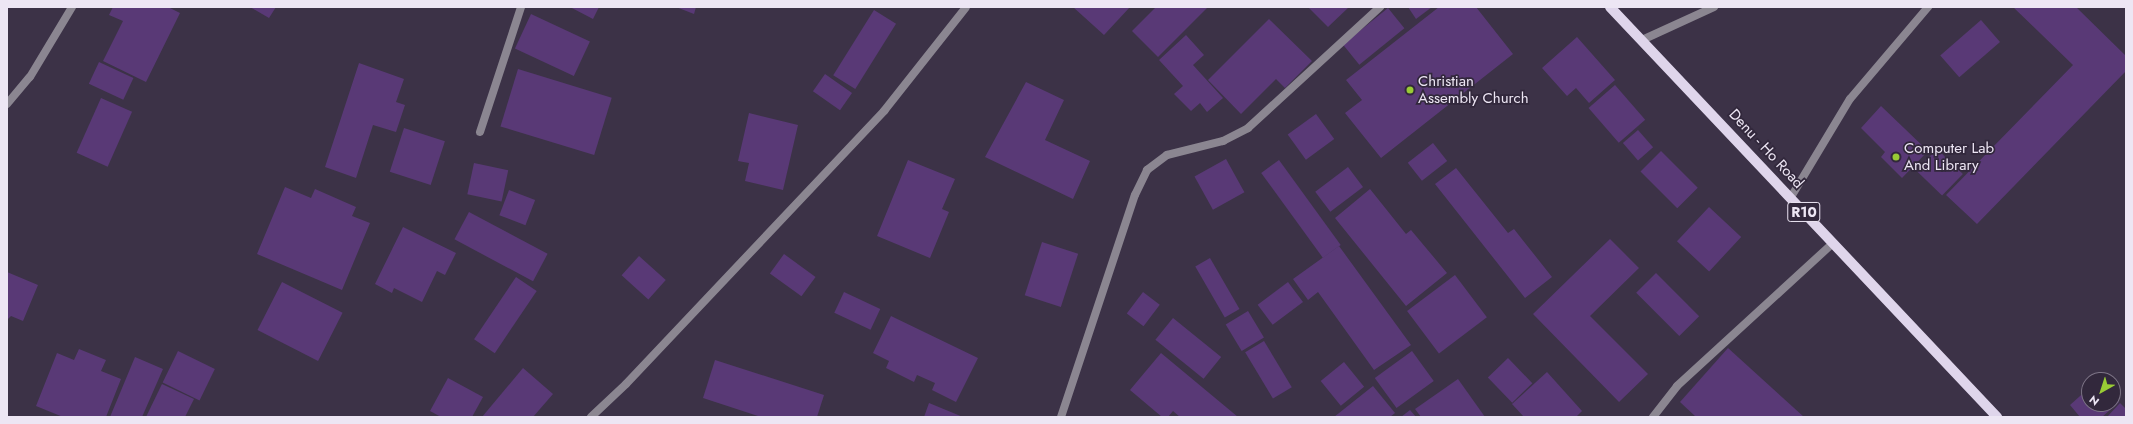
<!DOCTYPE html>
<style>
body{margin:0}
#map{position:relative;width:2133px;height:424px;overflow:hidden;background:#3c3247;font-family:Jost,sans-serif}
div>[style]{position:absolute}
[style*='--x']{left:calc(var(--x)*1px);top:calc(var(--y)*1px);width:calc(var(--w)*1px);rotate:calc(var(--a)*1deg)}
.building>*{inset:0;background:#593976;transform-origin:0 0}
.lane>*{height:8px;margin:-4px;padding:0 4px;transform-origin:4px;border-radius:4px;background:#8b8691}
.street>*{height:8px;margin:-4px;padding:0 4px;transform-origin:4px;border-radius:4px;background:#8b8691}
.primary>*{height:10px;margin:-5px;padding:0 5px;transform-origin:5px;border-radius:5px;background:#dfd5eb}
.dots>*{width:11px;height:11px;translate:-50% -50%;box-sizing:border-box;border:2px solid #32283c;border-radius:50%}
span{translate:-50% -50%;white-space:nowrap;text-align:center;line-height:1.15;-webkit-text-stroke:3.5px #32283c;paint-order:stroke}
.shield-label span{padding:1px 3px;background:#32283c;border:1px solid;border-radius:3px;-webkit-text-stroke-width:0}
.shield-label{font-size:14px;color:#ede6f4;font-weight:700}
.poi-label{font-size:15px;color:#ede6f4}
.left{translate:0 -50%;text-align:left}
.street-label{font-size:15px;color:#ede6f4}
.frame{position:absolute;inset:0;border:8px solid #ede6f4;pointer-events:none}
.north{position:absolute;left:2081px;top:372px;width:40px;height:40px;box-sizing:border-box;background:#32283c;border:1px solid #7d7486;border-radius:50%;rotate:219deg;font-size:11px;font-weight:700;line-height:16px;text-align:center;color:#ede6f4}
.north::after{content:'';display:block;margin:auto;width:14px;height:18px;background:#99cb35;clip-path:polygon(50% 0,100% 100%,50% 72%,0 100%)}
</style>
<div id="map">
<div class="building">
<i style="clip-path:polygon(113px 7px,168px 7px,180px 13px,146px 82px,103px 61px,123px 21px,109px 15px)"></i>
<i style="clip-path:polygon(250px 7px,276px 7px,269px 18px)"></i>
<i style="clip-path:polygon(570px 7px,599px 7px,593px 19px)"></i>
<i style="clip-path:polygon(676px 7px,696px 7px,694px 14px)"></i>
<i style="clip-path:polygon(1073px 7px,1130px 7px,1104px 35px)"></i>
<i style="clip-path:polygon(1156px 7px,1208px 7px,1158px 57px,1132px 31px)"></i>
<i style="clip-path:polygon(1308px 7px,1349px 7px,1328px 27px)"></i>
<i style="clip-path:polygon(1408px 7px,1432px 7px,1416px 19px)"></i>
<i style="clip-path:polygon(1439px 7px,1476px 7px,1513px 54px,1381px 158px,1345px 113px,1362px 100px,1346px 80px)"></i>
<i style="clip-path:polygon(2013px 7px,2076px 7px,2126px 56px,2126px 71px,1977px 224px,1946px 195px,2073px 65px)"></i>
<i style="left:1388px;top:8px;width:26px;height:58px;rotate:51deg"></i>
<i style="left:874px;top:10px;width:26px;height:77px;rotate:32deg"></i>
<i style="left:531px;top:14px;width:65px;height:38px;rotate:25deg"></i>
<i style="clip-path:polygon(1269px 19px,1312px 61px,1285px 88px,1276px 79px,1241px 114px,1208px 80px)"></i>
<i style="left:1981px;top:20px;width:29px;height:54px;rotate:49deg"></i>
<i style="clip-path:polygon(1186px 35px,1204px 55px,1193px 65px,1223px 98px,1207px 112px,1200px 103px,1191px 111px,1174px 94px,1183px 86px,1159px 60px)"></i>
<i style="clip-path:polygon(1577px 37px,1615px 80px,1589px 103px,1576px 88px,1567px 96px,1542px 68px)"></i>
<i style="left:99px;top:62px;width:38px;height:24px;rotate:25deg"></i>
<i style="clip-path:polygon(359px 63px,404px 79px,396px 102px,405px 105px,396px 132px,373px 125px,356px 178px,325px 167px)"></i>
<i style="left:518px;top:69px;width:98px;height:60px;rotate:17deg"></i>
<i style="left:825px;top:74px;width:33px;height:21px;rotate:35deg"></i>
<i style="clip-path:polygon(1026px 82px,1064px 100px,1045px 140px,1090px 161px,1073px 199px,985px 157px)"></i>
<i style="left:1615px;top:85px;width:46px;height:35px;rotate:49deg"></i>
<i style="left:101px;top:98px;width:34px;height:60px;rotate:24deg"></i>
<i style="clip-path:polygon(1881px 106px,1928px 151px,1902px 178px,1881px 157px,1885px 152px,1861px 128px)"></i>
<i style="clip-path:polygon(749px 113px,798px 125px,783px 190px,745px 181px,749px 163px,738px 161px)"></i>
<i style="left:1316px;top:114px;width:31px;height:35px;rotate:54deg"></i>
<i style="left:404px;top:128px;width:43px;height:46px;rotate:18deg"></i>
<i style="left:1638px;top:130px;width:23px;height:20px;rotate:49deg"></i>
<i style="left:1433px;top:143px;width:23px;height:32px;rotate:52deg"></i>
<i style="left:1937px;top:149px;width:36px;height:30px;rotate:44deg"></i>
<i style="left:1661px;top:151px;width:52px;height:29px;rotate:45deg"></i>
<i style="left:1226px;top:159px;width:38px;height:36px;rotate:61deg"></i>
<i style="clip-path:polygon(908px 160px,955px 179px,942px 209px,949px 212px,930px 258px,877px 236px)"></i>
<i style="left:1279px;top:160px;width:105px;height:22px;rotate:54deg"></i>
<i style="left:474px;top:163px;width:35px;height:32px;rotate:12deg"></i>
<i style="left:1348px;top:167px;width:25px;height:41px;rotate:53deg"></i>
<i style="clip-path:polygon(1456px 168px,1508px 233px,1514px 229px,1552px 277px,1525px 298px,1435px 184px)"></i>
<i style="clip-path:polygon(285px 187px,311px 198px,315px 189px,356px 207px,352px 216px,370px 223px,342px 290px,257px 254px)"></i>
<i style="clip-path:polygon(1370px 189px,1406px 234px,1411px 230px,1447px 273px,1406px 306px,1335px 218px)"></i>
<i style="left:509px;top:190px;width:28px;height:27px;rotate:21deg"></i>
<i style="left:1709px;top:207px;width:44px;height:47px;rotate:43deg"></i>
<i style="left:469px;top:212px;width:89px;height:31px;rotate:28deg"></i>
<i style="clip-path:polygon(403px 227px,456px 253px,445px 275px,437px 271px,422px 302px,394px 288px,392px 293px,375px 284px)"></i>
<i style="clip-path:polygon(1610px 239px,1639px 268px,1590px 316px,1648px 374px,1619px 402px,1533px 314px)"></i>
<i style="left:1042px;top:242px;width:38px;height:56px;rotate:18deg"></i>
<i style="clip-path:polygon(1339px 246px,1411px 345px,1374px 370px,1318px 292px,1308px 300px,1293px 279px)"></i>
<i style="left:784px;top:254px;width:39px;height:24px;rotate:36deg"></i>
<i style="left:639px;top:256px;width:36px;height:26px;rotate:42deg"></i>
<i style="left:1210px;top:258px;width:59px;height:17px;rotate:60deg"></i>
<i style="clip-path:polygon(7px 272px,38px 285px,23px 321px,11px 316px,7px 320px)"></i>
<i style="left:1656px;top:273px;width:61px;height:28px;rotate:45deg"></i>
<i style="left:1455px;top:275px;width:53px;height:60px;rotate:53deg"></i>
<i style="left:516px;top:277px;width:25px;height:75px;rotate:34deg"></i>
<i style="left:282px;top:282px;width:68px;height:54px;rotate:27deg"></i>
<i style="left:1288px;top:282px;width:25px;height:38px;rotate:53deg"></i>
<i style="left:844px;top:292px;width:40px;height:23px;rotate:25deg"></i>
<i style="left:1143px;top:292px;width:21px;height:27px;rotate:37deg"></i>
<i style="left:1248px;top:311px;width:31px;height:26px;rotate:59deg"></i>
<i style="clip-path:polygon(891px 316px,978px 358px,956px 402px,932px 390px,935px 383px,917px 375px,914px 382px,886px 368px,889px 361px,873px 353px)"></i>
<i style="left:1173px;top:318px;width:62px;height:28px;rotate:39deg"></i>
<i style="left:1264px;top:341px;width:54px;height:22px;rotate:59deg"></i>
<i style="clip-path:polygon(1728px 348px,1804px 417px,1696px 417px,1680px 402px)"></i>
<i style="clip-path:polygon(79px 349px,106px 360px,101px 371px,121px 379px,106px 417px,63px 417px,36px 406px,57px 353px,74px 360px)"></i>
<i style="left:178px;top:351px;width:41px;height:35px;rotate:26deg"></i>
<i style="left:1412px;top:351px;width:37px;height:46px;rotate:54deg"></i>
<i style="clip-path:polygon(1161px 353px,1238px 417px,1180px 417px,1173px 411px,1168px 417px,1162px 417px,1130px 390px)"></i>
<i style="clip-path:polygon(135px 357px,163px 369px,142px 417px,110px 417px)"></i>
<i style="left:1508px;top:358px;width:35px;height:28px;rotate:46deg"></i>
<i style="clip-path:polygon(715px 360px,824px 395px,817px 417px,761px 417px,703px 398px)"></i>
<i style="left:1344px;top:362px;width:32px;height:30px;rotate:51deg"></i>
<i style="clip-path:polygon(523px 368px,553px 394px,533px 417px,482px 417px)"></i>
<i style="clip-path:polygon(1547px 372px,1582px 411px,1576px 417px,1524px 417px,1512px 404px)"></i>
<i style="clip-path:polygon(448px 378px,483px 397px,472px 417px,441px 417px,430px 411px)"></i>
<i style="clip-path:polygon(1458px 379px,1485px 417px,1421px 417px,1415px 409px)"></i>
<i style="clip-path:polygon(162px 384px,194px 399px,185px 417px,146px 417px)"></i>
<i style="clip-path:polygon(1373px 386px,1395px 413px,1390px 417px,1334px 417px)"></i>
<i style="clip-path:polygon(2089px 388px,2089px 404px,2113px 404px,2113px 396px,2119px 402px,2102px 417px,2080px 417px,2070px 405px)"></i>
<i style="clip-path:polygon(929px 403px,963px 417px,924px 417px)"></i>
<i style="clip-path:polygon(2120px 403px,2126px 409px,2126px 417px,2107px 417px)"></i>
<i style="clip-path:polygon(1410px 410px,1416px 417px,1401px 417px)"></i>
</div>
<div class="lane">
<i style="--x:1791;--y:197;--w:114;--a:-59"></i>
<i style="--x:1850;--y:99;--w:121;--a:-49.7"></i>
</div>
<div class="street">
<i style="--x:1642;--y:40;--w:79;--a:-24.6"></i>
<i style="--x:7;--y:104;--w:35;--a:-50"></i>
<i style="--x:30;--y:77;--w:82;--a:-59"></i>
<i style="--x:480;--y:132;--w:132;--a:-71.8"></i>
<i style="--x:591;--y:417;--w:48;--a:-43.3"></i>
<i style="--x:626;--y:384;--w:376;--a:-46.6"></i>
<i style="--x:884;--y:111;--w:132;--a:-51.7"></i>
<i style="--x:1061;--y:417;--w:234;--a:-71.6"></i>
<i style="--x:1135;--y:195;--w:28;--a:-64"></i>
<i style="--x:1147;--y:170;--w:25;--a:-37"></i>
<i style="--x:1167;--y:155;--w:58;--a:-14"></i>
<i style="--x:1223;--y:141;--w:28;--a:-27"></i>
<i style="--x:1248;--y:128;--w:179;--a:-42.5"></i>
<i style="--x:1653;--y:417;--w:39;--a:-52"></i>
<i style="--x:1677;--y:386;--w:210;--a:-42.5"></i>
</div>
<div class="primary">
<i style="--x:1610;--y:7;--w:564;--a:46.65"></i>
</div>
<div class="dots">
<i style="left:1410px;top:90px;background:#99cb35"></i>
<i style="left:1896px;top:157px;background:#99cb35"></i>
</div>
<div class="shield-label">
<span style="left:1804px;top:212px">R10</span>
</div>
<div class="poi-label">
<span class="left" style="left:1418px;top:90px">Christian<br>Assembly Church</span>
<span class="left" style="left:1904px;top:157px">Computer Lab<br>And Library</span>
</div>
<div class="street-label">
<span style="left:1766px;top:149px;rotate:47deg">Denu - Ho Road</span>
</div>
<div class="frame"></div>
<div class="north">N</div>
</div>
